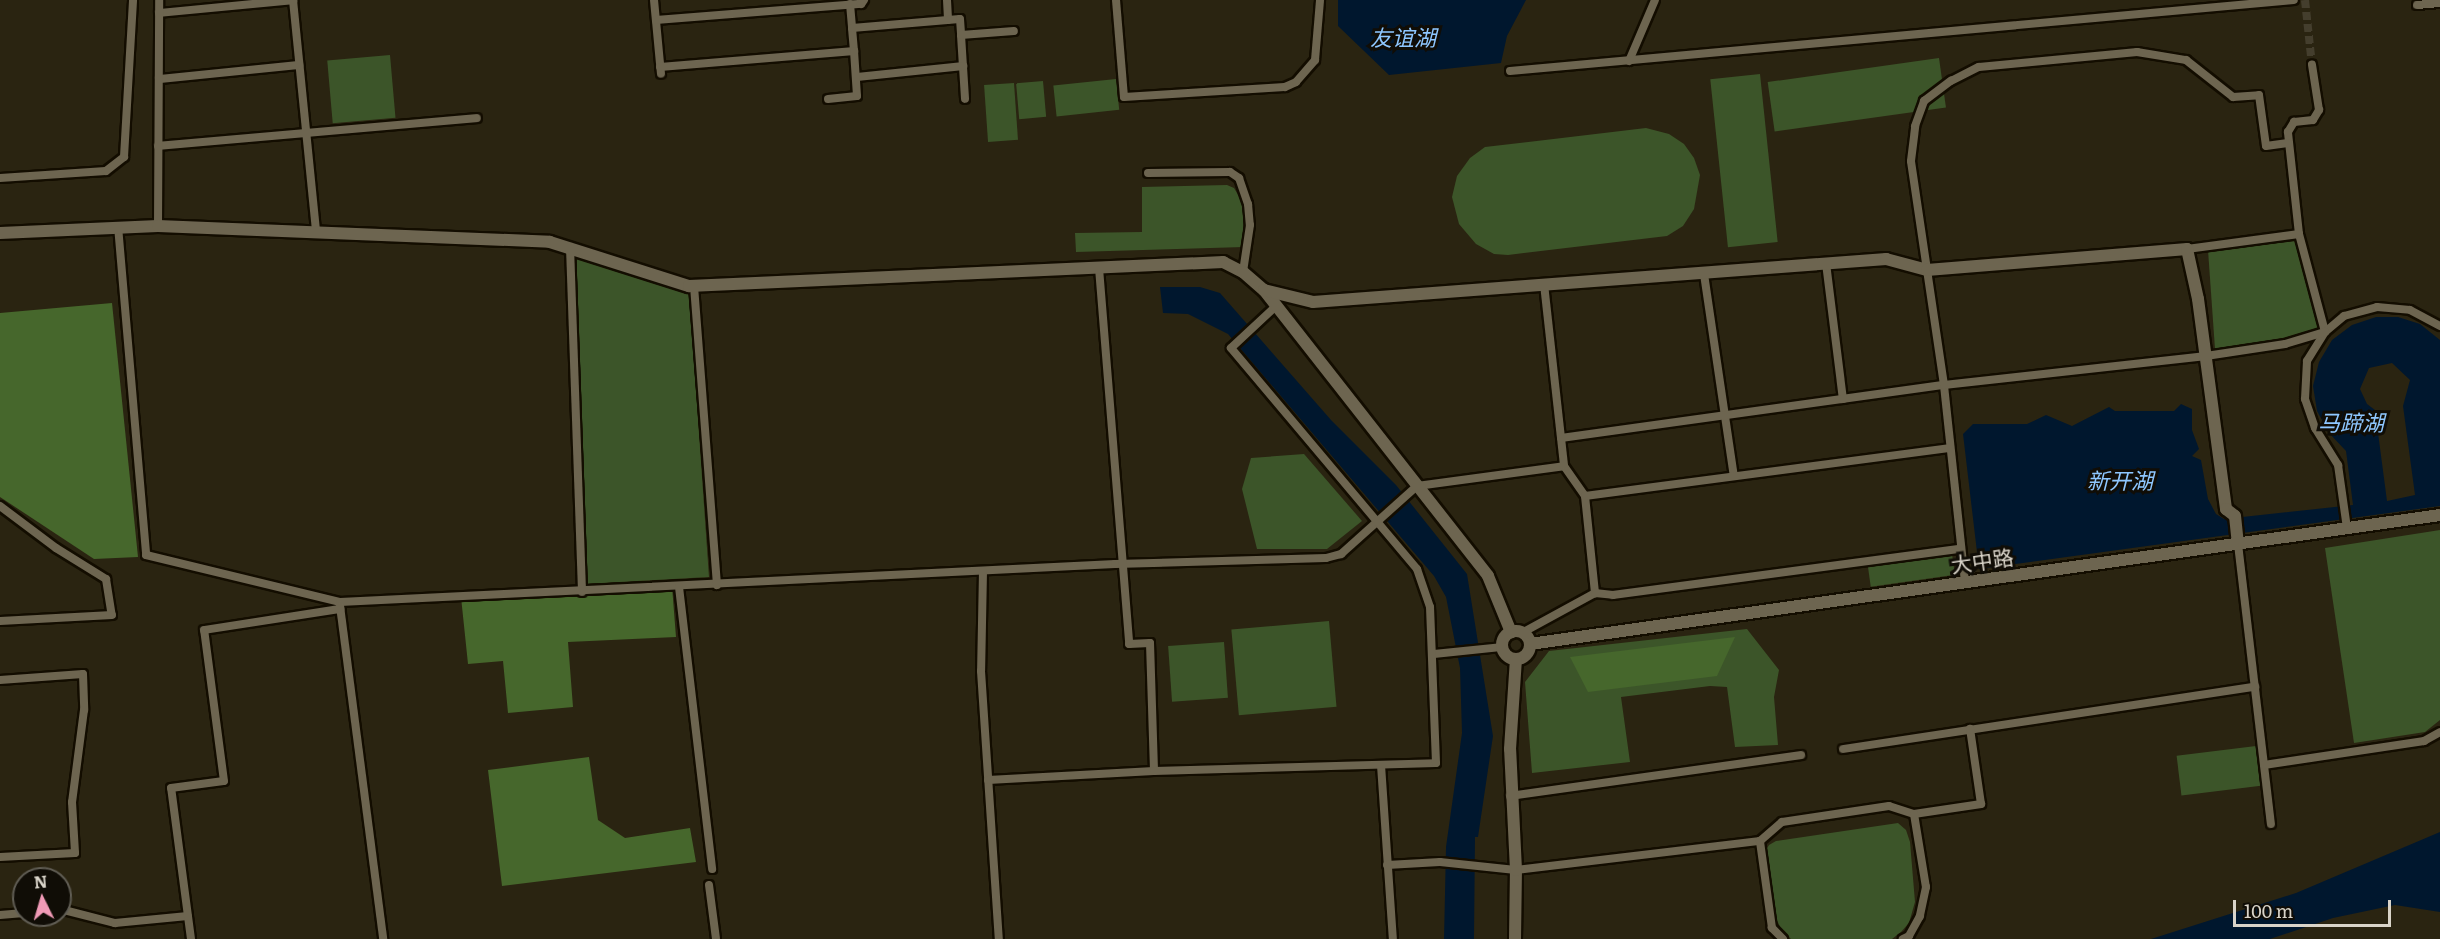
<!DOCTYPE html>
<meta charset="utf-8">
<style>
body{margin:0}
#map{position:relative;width:2440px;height:939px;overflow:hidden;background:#2a2411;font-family:Literata,"Noto Sans SC",serif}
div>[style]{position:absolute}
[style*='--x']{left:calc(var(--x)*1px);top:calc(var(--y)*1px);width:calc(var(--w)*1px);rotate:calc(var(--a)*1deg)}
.green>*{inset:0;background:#3c5529;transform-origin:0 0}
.forest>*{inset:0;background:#46672c}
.water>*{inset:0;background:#00172e}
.street-tunnel>*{height:8px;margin-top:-4px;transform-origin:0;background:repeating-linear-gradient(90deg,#443e2d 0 8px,transparent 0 12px)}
.roads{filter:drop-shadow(2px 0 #130d00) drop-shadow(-2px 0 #130d00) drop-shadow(0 2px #130d00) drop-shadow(0 -2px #130d00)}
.street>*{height:8px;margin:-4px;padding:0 4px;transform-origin:4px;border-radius:4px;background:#6d6550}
.secondary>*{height:12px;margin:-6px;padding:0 6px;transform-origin:6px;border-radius:6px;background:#6d6550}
.secondary>.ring{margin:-6px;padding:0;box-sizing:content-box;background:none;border:12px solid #6d6550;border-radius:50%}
span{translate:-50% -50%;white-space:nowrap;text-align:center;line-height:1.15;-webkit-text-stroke:6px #100d06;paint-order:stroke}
.street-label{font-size:21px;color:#d9d4c9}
.water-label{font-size:22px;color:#8ec7ff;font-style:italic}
.north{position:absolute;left:12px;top:867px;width:60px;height:60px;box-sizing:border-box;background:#100d06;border:2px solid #605d54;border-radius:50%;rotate:355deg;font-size:16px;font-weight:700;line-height:24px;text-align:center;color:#d9d4c9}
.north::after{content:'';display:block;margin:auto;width:21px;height:27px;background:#f09ab6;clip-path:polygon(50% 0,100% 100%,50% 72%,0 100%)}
.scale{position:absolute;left:2233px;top:900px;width:158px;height:27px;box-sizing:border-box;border:3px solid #d9d4c9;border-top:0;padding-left:8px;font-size:18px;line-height:21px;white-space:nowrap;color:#d9d4c9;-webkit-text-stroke:4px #100d06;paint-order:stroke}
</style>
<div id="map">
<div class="green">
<i style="left:390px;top:55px;width:63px;height:63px;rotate:85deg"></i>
<i style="left:1939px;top:58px;width:50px;height:173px;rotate:82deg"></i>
<i style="left:1760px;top:74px;width:169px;height:50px;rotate:84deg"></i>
<i style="left:1116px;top:79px;width:31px;height:63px;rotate:84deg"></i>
<i style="left:1043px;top:81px;width:36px;height:27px;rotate:85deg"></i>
<i style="left:1014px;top:83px;width:57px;height:30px;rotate:86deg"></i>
<i style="clip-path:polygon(1646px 128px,1669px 134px,1684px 144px,1694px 158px,1700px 175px,1694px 209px,1683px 226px,1667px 236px,1508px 255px,1494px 254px,1476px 244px,1459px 224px,1452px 197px,1457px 176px,1470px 158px,1485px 147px)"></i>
<i style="clip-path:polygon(1227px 185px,1234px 188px,1243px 203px,1244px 247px,1076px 252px,1075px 233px,1142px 232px,1142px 187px)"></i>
<i style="clip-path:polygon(2297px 241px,2320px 329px,2286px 340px,2215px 349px,2208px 250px)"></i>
<i style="clip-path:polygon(574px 255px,689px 290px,709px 577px,584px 584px)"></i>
<i style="clip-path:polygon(1304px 454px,1362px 521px,1327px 549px,1257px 549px,1242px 489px,1251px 458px)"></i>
<i style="clip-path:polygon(2440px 530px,2440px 720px,2425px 732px,2354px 743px,2325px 548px)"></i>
<i style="left:1952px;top:554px;width:21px;height:85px;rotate:82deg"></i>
<i style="left:1329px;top:621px;width:86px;height:98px;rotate:85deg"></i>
<i style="clip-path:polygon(1747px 629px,1779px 670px,1774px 697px,1778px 745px,1735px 747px,1727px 687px,1710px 686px,1621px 697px,1630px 762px,1532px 773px,1525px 682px,1549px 651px)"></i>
<i style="left:1224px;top:642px;width:56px;height:56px;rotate:86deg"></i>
<i style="left:2256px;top:746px;width:40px;height:80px;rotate:83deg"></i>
<i style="clip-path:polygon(1898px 823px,1906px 830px,1910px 842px,1915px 902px,1909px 923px,1901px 932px,1892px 939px,1791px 939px,1781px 929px,1774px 914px,1766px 850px,1769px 845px,1776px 841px)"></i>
</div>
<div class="forest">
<i style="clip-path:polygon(112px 303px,138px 557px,94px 559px,0 497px,0 313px)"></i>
<i style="clip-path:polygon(672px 586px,676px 637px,568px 642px,573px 707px,508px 713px,503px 661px,468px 664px,461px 597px)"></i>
<i style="clip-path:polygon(1735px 637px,1717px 676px,1588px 692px,1570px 657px)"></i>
<i style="clip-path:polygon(589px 757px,598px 820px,625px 838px,690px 828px,696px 862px,502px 886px,488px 770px)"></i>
</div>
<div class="water">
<i style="clip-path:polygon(1338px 0,1526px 0,1507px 36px,1501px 63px,1389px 75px,1338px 26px)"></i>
<i style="clip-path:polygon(1160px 287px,1200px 287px,1220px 293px,1331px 420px,1396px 485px,1467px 574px,1493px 736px,1478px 837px,1475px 837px,1474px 939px,1444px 939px,1446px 847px,1462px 733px,1460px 668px,1446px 597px,1434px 576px,1228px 334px,1188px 314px,1163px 313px)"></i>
<i style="clip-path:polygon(evenodd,2376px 317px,2398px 317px,2420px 324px,2440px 340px,2440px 506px,1979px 569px,1963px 434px,1973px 424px,2027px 424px,2046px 415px,2072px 426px,2109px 407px,2115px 411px,2174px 411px,2181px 404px,2192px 409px,2192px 430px,2199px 449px,2192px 456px,2201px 460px,2208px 499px,2216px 514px,2224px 519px,2353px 505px,2346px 451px,2329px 433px,2317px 411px,2313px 386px,2319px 362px,2332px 340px,2352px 325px,2376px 317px,2392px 363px,2410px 380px,2403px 406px,2415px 495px,2387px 501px,2375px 410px,2367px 404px,2360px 389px,2369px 368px,2392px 363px)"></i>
<i style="clip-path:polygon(2440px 832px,2440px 912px,2395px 905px,2333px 918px,2270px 939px,2151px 939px,2296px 893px)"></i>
</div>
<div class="street-tunnel">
<i style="--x:2305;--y:0;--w:65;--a:83.9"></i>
</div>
<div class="roads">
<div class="street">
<i style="--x:654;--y:0;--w:74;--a:84.6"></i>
<i style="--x:947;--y:0;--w:20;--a:87"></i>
<i style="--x:1116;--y:0;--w:97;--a:85.3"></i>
<i style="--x:1124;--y:97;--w:161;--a:-3.6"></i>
<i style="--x:1285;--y:87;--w:12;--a:-24"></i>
<i style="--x:1296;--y:82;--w:29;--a:-49"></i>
<i style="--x:1315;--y:60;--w:60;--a:-85.2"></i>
<i style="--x:850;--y:4;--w:24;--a:85"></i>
<i style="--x:2417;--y:5;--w:23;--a:-5"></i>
<i style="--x:159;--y:13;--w:135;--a:-5.5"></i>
<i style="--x:293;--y:0;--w:233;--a:84.3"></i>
<i style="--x:656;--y:20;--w:206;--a:-4.5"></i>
<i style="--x:861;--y:4;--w:5;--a:-53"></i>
<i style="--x:961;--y:35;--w:64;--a:86.4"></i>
<i style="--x:1629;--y:61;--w:66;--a:-66.9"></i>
<i style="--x:660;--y:67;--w:195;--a:-4.7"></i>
<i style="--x:854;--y:51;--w:23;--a:-95"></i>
<i style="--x:852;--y:28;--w:108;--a:-4.8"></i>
<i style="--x:960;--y:19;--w:16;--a:86"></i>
<i style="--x:961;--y:35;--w:53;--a:-4.3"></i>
<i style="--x:1510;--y:71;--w:787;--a:-5.17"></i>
<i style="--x:857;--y:77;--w:107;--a:-5.9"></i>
<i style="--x:159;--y:79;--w:141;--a:-5.7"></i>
<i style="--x:828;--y:99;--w:29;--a:-6"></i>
<i style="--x:857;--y:96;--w:45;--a:-93.8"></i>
<i style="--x:158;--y:146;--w:320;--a:-5"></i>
<i style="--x:1148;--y:173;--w:82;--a:-0.7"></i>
<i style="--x:1230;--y:172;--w:11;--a:34"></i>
<i style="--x:1239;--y:178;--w:28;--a:71"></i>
<i style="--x:1248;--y:204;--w:21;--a:85"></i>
<i style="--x:1250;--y:225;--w:48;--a:98.5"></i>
<i style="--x:0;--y:178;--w:106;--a:-3.8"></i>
<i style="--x:106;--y:171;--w:23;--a:-38"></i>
<i style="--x:124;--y:157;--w:157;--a:-86.7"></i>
<i style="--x:118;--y:226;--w:330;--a:85.1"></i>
<i style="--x:146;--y:555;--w:200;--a:13.6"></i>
<i style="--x:340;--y:602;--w:776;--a:-2.81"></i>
<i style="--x:1115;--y:564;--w:211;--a:-1.6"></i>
<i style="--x:1326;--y:558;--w:16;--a:-15"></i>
<i style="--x:1341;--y:554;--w:102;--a:-41.8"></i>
<i style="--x:1417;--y:486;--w:148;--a:-7.7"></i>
<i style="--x:1564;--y:466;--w:37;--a:55"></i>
<i style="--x:1585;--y:496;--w:98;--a:84.1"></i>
<i style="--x:1595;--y:593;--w:83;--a:151.3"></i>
<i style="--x:158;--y:226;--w:226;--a:-89.7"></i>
<i style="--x:2299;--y:234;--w:101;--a:75.1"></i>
<i style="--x:2325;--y:332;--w:25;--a:-40"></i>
<i style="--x:2344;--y:316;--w:34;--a:-15"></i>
<i style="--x:2377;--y:307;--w:33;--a:5"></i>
<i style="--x:2410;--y:310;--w:34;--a:28"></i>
<i style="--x:570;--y:247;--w:345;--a:88"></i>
<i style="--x:2187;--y:249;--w:113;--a:-7.6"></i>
<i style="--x:2299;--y:234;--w:103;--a:-96.2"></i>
<i style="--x:2288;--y:132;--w:12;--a:-59"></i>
<i style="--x:2294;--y:122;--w:19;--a:-6"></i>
<i style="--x:2313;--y:120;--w:12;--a:-59"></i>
<i style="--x:2319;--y:110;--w:46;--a:-98.8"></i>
<i style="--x:1826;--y:263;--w:137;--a:82.9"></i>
<i style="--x:1099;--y:268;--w:377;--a:85.4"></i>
<i style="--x:1129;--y:644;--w:21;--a:-3"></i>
<i style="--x:1150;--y:643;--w:128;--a:88.2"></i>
<i style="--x:1704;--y:274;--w:204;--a:81.6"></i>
<i style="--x:1544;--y:284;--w:183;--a:83.7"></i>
<i style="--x:694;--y:286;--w:300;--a:85.6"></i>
<i style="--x:2325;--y:332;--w:34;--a:122"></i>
<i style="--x:2307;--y:361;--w:38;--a:93"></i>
<i style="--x:2305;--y:399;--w:31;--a:71"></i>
<i style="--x:2315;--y:428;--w:44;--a:58.1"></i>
<i style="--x:2338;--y:465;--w:64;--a:81.9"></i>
<i style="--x:1561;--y:438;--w:387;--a:-7.9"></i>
<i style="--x:1944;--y:385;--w:264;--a:-6.3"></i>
<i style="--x:2206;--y:356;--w:80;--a:-8.6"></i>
<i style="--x:2285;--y:344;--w:42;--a:-16.7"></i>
<i style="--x:1585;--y:496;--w:367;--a:-7.5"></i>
<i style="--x:0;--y:506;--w:70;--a:36.9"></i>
<i style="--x:56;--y:548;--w:59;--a:31.8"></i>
<i style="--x:106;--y:579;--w:36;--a:81"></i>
<i style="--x:112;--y:615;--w:112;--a:176.9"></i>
<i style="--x:2238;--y:544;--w:282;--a:83.3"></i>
<i style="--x:983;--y:571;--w:100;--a:91.1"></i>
<i style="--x:981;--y:671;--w:269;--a:86.2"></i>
<i style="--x:1965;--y:582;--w:198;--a:-96.1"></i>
<i style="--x:1944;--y:385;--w:226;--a:-98.4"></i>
<i style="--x:1911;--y:161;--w:35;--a:-83"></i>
<i style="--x:1915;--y:126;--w:27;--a:-70"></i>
<i style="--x:1924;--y:101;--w:34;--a:-37"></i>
<i style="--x:1951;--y:81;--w:31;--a:-27"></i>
<i style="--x:1979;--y:67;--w:159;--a:-5.4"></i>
<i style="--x:2137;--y:52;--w:50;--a:9.3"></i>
<i style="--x:2186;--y:60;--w:60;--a:38.2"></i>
<i style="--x:2233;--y:97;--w:26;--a:-4"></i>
<i style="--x:2259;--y:95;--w:51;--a:82.2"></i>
<i style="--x:2266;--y:146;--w:22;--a:-8"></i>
<i style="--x:679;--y:587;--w:284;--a:83.3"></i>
<i style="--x:1595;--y:593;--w:18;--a:6"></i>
<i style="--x:1613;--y:595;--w:350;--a:-7.6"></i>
<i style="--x:340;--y:606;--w:336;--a:82.6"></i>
<i style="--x:1433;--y:654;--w:69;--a:-5.8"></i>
<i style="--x:0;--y:680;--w:83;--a:-4.1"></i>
<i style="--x:83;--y:674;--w:36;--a:88"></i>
<i style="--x:84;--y:710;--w:93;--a:97.4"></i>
<i style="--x:72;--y:802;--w:51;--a:86.6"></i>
<i style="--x:75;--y:853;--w:75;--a:176.9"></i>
<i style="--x:1843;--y:749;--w:417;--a:-8.6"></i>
<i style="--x:1381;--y:765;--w:174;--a:86.1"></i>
<i style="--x:2264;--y:765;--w:162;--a:-8.5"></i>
<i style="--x:2424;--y:741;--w:18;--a:-29"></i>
<i style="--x:988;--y:780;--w:166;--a:-3.1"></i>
<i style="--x:1154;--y:771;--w:282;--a:-1.6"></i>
<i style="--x:1436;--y:763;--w:156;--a:-92.2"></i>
<i style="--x:1430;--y:607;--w:40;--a:-108.9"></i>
<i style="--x:1417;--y:569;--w:289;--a:-130.1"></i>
<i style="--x:1231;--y:348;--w:60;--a:-43"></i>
<i style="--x:1510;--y:796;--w:294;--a:-8"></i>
<i style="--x:1914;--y:814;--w:68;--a:-8.5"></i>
<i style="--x:1981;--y:804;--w:76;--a:-98.3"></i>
<i style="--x:1387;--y:865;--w:53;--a:-3.2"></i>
<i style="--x:1440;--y:862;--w:76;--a:6"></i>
<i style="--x:1516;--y:870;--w:246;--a:-6.8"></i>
<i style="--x:709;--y:885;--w:54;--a:82.6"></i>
<i style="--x:60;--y:909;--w:57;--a:14.3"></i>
<i style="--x:115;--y:923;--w:73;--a:-5.5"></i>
<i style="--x:0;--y:915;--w:24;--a:-5"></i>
<i style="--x:191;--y:939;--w:152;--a:-97.5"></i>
<i style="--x:171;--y:788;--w:53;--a:-7.5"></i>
<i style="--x:224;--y:781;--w:152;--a:-97.5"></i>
<i style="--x:204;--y:630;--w:138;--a:-8.8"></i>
<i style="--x:1783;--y:939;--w:16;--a:-135"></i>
<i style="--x:1772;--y:928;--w:88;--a:-97.9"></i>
<i style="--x:1760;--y:841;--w:29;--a:-41"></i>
<i style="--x:1782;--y:822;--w:108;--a:-8.5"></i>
<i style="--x:1889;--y:806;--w:26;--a:18"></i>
<i style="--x:1914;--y:814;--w:74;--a:80.7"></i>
<i style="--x:1926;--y:887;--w:30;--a:102"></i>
<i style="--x:1920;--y:916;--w:23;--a:119"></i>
<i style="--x:1909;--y:936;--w:7;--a:153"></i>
</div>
<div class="secondary">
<i style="--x:0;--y:233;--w:158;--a:-2.5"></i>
<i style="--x:158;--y:226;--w:392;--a:2.3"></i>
<i style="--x:550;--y:242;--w:146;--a:17.6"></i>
<i style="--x:689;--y:286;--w:535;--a:-2.57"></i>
<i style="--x:1223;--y:262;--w:22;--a:27"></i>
<i style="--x:1243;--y:272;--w:28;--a:41"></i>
<i style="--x:1264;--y:290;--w:363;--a:51.9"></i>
<i style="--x:1488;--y:576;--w:61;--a:67.7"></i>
<i style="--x:1264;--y:290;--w:50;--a:13.8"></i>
<i style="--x:1313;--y:302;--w:575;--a:-4.29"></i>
<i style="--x:1886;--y:259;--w:42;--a:15"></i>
<i style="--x:1927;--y:270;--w:261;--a:-4.6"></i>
<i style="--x:2187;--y:249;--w:51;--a:77.6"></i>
<i style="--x:2198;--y:299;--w:212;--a:82.4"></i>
<i style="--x:2226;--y:509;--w:11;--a:38"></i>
<i style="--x:2235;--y:516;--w:28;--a:84"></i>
<i class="ring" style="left:1502px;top:631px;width:16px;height:16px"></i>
<i style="--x:1530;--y:644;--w:919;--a:-8.07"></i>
<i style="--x:1515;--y:939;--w:69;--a:-89.2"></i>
<i style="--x:1516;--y:870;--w:121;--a:-92.8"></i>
<i style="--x:1510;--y:749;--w:90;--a:-86.2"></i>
</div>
</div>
<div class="street-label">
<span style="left:1982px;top:560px;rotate:-8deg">大中路</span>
</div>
<div class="water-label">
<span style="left:1403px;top:37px">友谊湖</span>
<span style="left:2351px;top:422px">马蹄湖</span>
<span style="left:2120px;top:480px">新开湖</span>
</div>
<div class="north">N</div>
<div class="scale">100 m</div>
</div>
